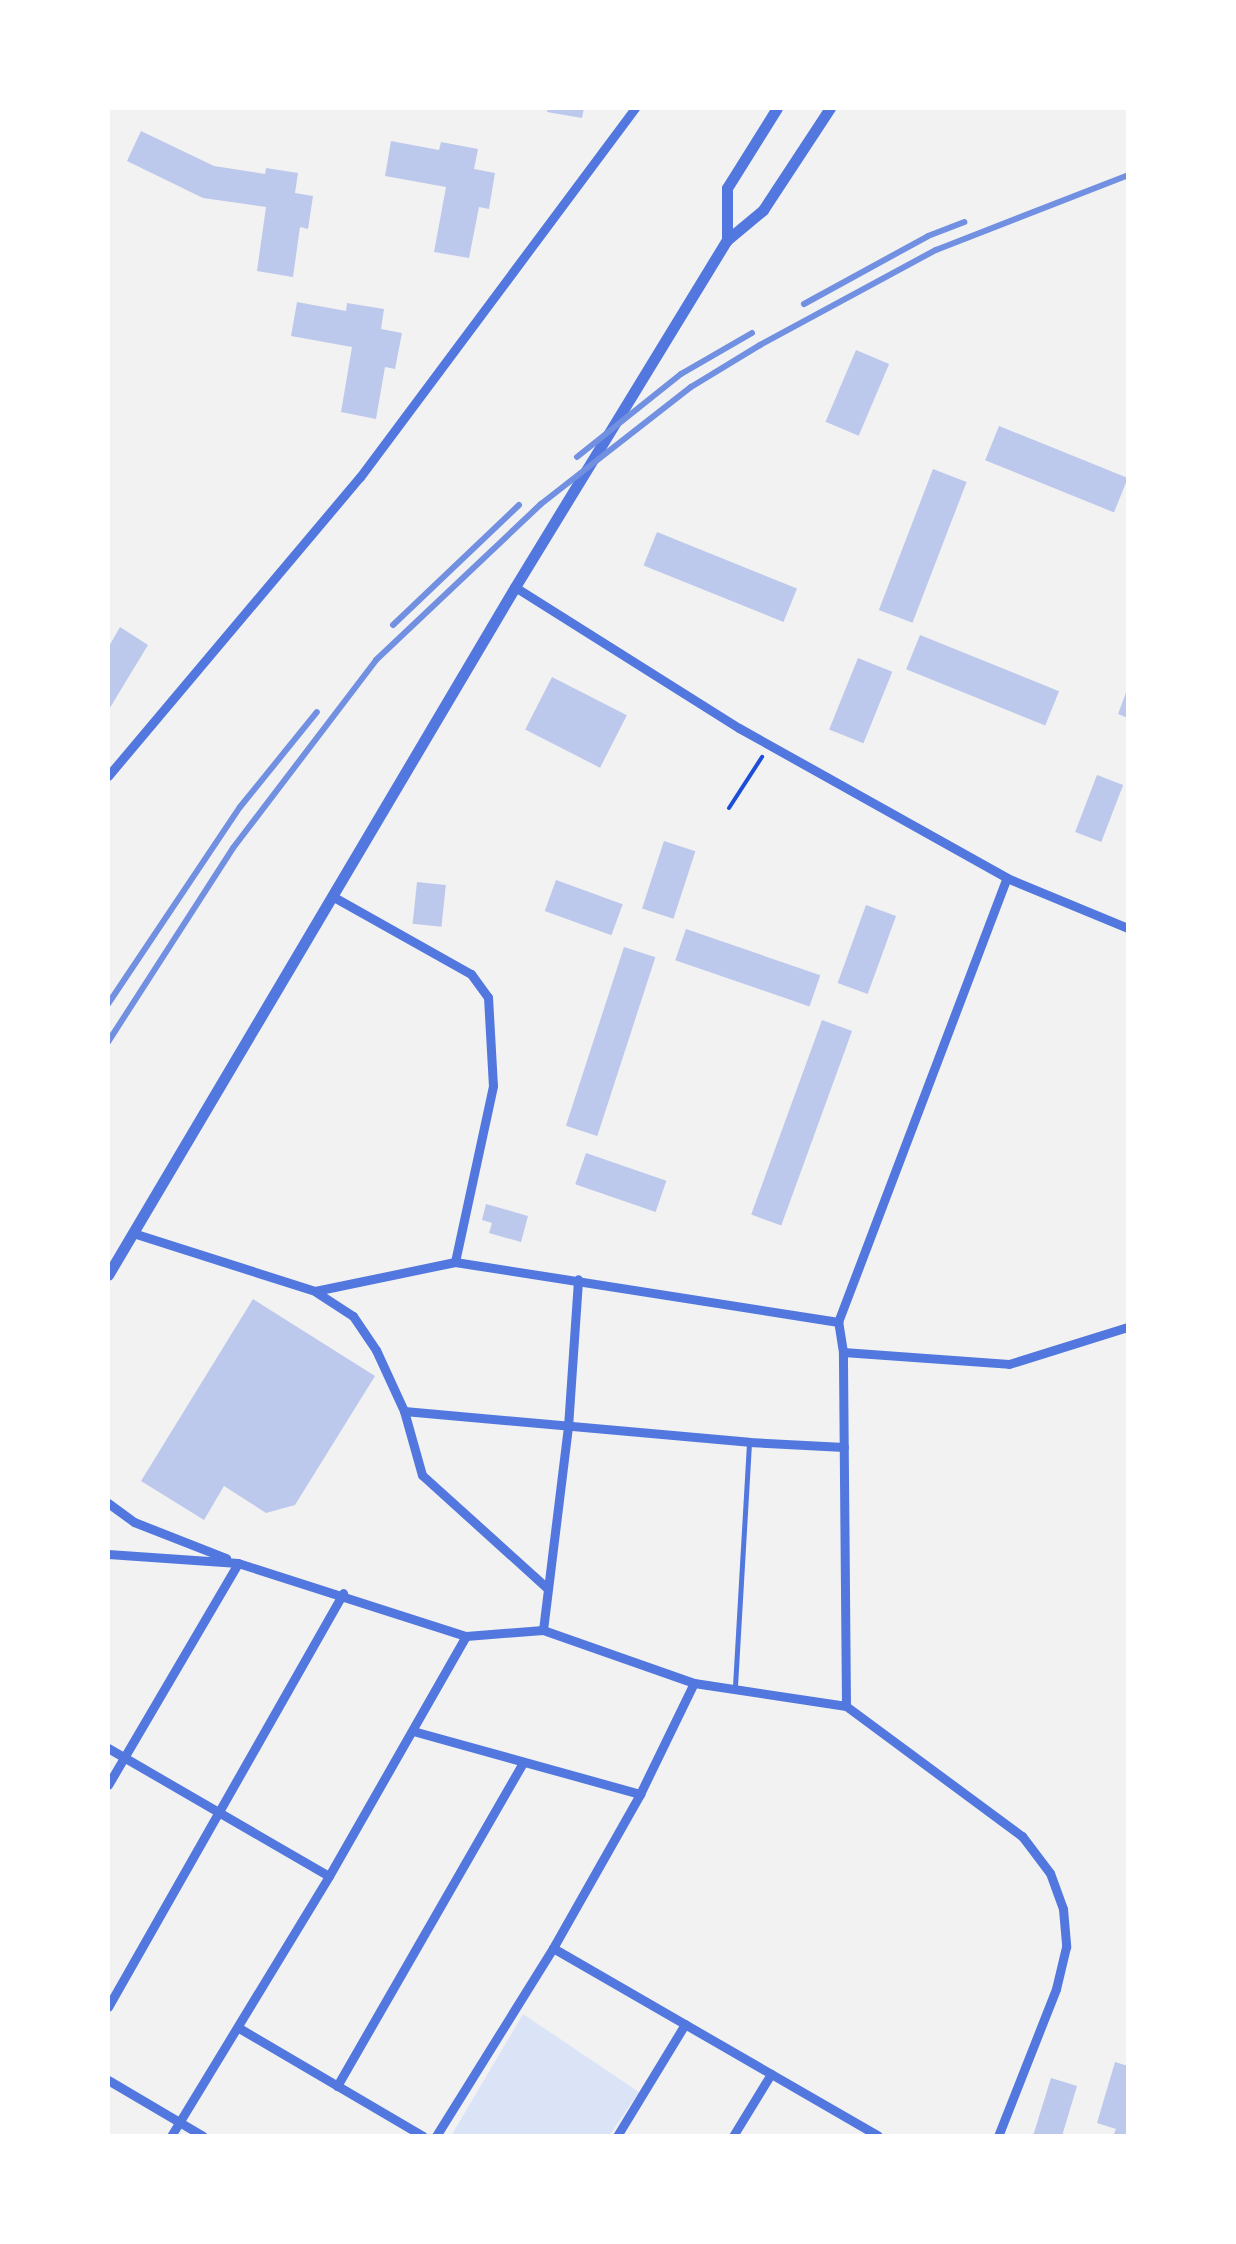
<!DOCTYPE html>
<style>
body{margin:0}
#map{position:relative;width:1236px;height:2244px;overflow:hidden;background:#f2f2f2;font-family:Rubik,sans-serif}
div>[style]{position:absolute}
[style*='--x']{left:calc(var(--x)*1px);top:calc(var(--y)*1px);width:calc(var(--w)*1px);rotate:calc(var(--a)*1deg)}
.green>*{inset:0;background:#dbe4f7}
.building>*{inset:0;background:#bdc9ec;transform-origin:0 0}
.path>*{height:4px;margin:-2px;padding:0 2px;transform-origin:2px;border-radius:2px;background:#1d4ed8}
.service>*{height:5px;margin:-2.5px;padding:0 2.5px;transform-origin:2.5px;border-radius:2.5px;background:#5277de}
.minor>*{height:9px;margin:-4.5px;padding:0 4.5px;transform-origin:4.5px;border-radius:4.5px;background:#5277de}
.tertiary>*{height:11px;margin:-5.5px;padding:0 5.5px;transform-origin:5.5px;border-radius:5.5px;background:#5277de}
.rail>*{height:6px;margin:-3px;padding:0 3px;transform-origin:3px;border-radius:3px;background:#7290e2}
span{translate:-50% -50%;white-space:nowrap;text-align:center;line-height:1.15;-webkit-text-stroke:8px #fff;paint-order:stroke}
.frame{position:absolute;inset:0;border:110px solid #fff;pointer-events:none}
</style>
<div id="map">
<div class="green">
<i style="clip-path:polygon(523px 2014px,639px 2092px,609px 2136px,451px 2136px)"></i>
</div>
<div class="building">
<i style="clip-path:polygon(548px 108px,584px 108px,582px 118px,547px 112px)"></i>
<i style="clip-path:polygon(141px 131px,214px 166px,265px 174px,266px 168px,298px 173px,295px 193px,313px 196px,308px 229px,300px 227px,293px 277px,257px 271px,266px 207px,203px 198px,127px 161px)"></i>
<i style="clip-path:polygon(391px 141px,439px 150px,441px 142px,478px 149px,474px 169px,495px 173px,489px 209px,479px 207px,469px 258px,434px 252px,446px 187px,385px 176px)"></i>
<i style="clip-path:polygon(297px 302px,346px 311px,347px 303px,384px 309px,381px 329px,402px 333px,395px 369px,385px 367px,376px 419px,341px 412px,352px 347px,291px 336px)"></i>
<i style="left:856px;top:350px;width:36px;height:78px;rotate:23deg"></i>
<i style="left:999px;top:426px;width:139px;height:37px;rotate:22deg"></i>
<i style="left:933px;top:469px;width:36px;height:151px;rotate:21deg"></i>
<i style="left:657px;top:532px;width:151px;height:36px;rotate:22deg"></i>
<i style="clip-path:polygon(120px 627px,148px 645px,108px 711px,108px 648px)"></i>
<i style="left:920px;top:635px;width:150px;height:37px;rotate:22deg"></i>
<i style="left:858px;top:658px;width:37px;height:77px;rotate:22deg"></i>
<i style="left:552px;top:677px;width:84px;height:59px;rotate:27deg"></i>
<i style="clip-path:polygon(1128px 687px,1128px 718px,1118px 714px)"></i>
<i style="left:1097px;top:775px;width:28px;height:61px;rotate:21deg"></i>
<i style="left:664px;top:841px;width:33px;height:71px;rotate:18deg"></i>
<i style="left:556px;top:880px;width:71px;height:33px;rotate:20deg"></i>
<i style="left:417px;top:882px;width:29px;height:42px;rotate:6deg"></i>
<i style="left:866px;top:905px;width:32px;height:83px;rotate:20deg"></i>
<i style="left:686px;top:929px;width:142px;height:33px;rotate:19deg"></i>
<i style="left:624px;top:947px;width:33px;height:188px;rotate:18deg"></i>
<i style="left:822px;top:1020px;width:32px;height:207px;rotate:20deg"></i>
<i style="left:586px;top:1153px;width:85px;height:33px;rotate:19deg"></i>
<i style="clip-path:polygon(486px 1204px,528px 1216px,521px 1242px,489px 1233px,492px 1223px,482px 1220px)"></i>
<i style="clip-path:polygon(253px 1299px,375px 1376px,295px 1505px,266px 1513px,224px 1486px,204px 1520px,141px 1481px)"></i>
<i style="clip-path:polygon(1115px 2062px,1128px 2066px,1128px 2136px,1113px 2136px,1116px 2129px,1097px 2123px)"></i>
<i style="clip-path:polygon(1051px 2078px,1077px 2086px,1062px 2136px,1033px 2136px)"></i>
</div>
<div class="path">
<i style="--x:729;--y:808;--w:61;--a:-57.1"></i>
</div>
<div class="service">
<i style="--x:735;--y:1686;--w:244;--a:-86.7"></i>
</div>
<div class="minor">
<i style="--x:515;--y:587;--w:265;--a:32.2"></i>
<i style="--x:739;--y:728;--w:307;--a:29.2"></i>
<i style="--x:1007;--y:878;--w:131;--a:22.5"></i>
<i style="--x:108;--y:776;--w:391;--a:-49.9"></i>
<i style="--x:360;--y:477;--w:460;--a:-53.3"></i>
<i style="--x:332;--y:896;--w:159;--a:29.3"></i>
<i style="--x:471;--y:974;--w:29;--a:54"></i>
<i style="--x:488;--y:997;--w:89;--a:86.8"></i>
<i style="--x:493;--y:1086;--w:180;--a:102.2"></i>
<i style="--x:133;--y:1233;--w:191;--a:17.7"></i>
<i style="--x:315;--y:1291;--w:143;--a:-11.7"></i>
<i style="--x:455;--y:1262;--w:388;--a:8.9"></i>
<i style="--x:316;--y:1292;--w:44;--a:33"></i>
<i style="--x:353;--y:1316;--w:41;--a:55.9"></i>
<i style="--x:376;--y:1350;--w:67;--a:65.3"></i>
<i style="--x:404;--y:1411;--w:66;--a:74.3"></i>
<i style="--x:422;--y:1475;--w:169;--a:42.1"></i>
<i style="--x:843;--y:1352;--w:166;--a:4.1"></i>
<i style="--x:1009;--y:1364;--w:125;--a:-17.3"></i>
<i style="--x:404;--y:1411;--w:346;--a:5.1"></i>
<i style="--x:749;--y:1442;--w:95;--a:3"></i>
<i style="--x:108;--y:1503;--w:32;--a:36"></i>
<i style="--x:134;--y:1522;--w:99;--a:21.4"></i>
<i style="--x:108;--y:1554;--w:130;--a:4"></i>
<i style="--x:238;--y:1563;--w:239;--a:17.8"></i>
<i style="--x:466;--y:1636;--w:77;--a:-4.5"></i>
<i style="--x:543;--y:1630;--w:160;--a:19.3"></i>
<i style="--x:694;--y:1683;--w:154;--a:8.6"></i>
<i style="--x:846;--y:1706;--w:219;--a:36.5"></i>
<i style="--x:1022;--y:1836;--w:46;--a:52.9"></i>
<i style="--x:1050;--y:1873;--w:38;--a:70"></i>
<i style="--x:1063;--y:1909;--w:38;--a:85"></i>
<i style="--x:1066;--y:1947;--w:43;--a:103.4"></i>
<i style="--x:1056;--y:1989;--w:158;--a:111.5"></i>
<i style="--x:543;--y:1630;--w:205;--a:-83"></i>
<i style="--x:568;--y:1427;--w:148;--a:-86.1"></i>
<i style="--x:846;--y:1706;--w:354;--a:-90.5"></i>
<i style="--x:843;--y:1352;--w:30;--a:-99"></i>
<i style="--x:838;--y:1322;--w:475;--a:-69.2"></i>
<i style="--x:413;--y:1731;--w:236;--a:15.5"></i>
<i style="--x:108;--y:1748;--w:255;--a:30.1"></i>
<i style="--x:108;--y:1785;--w:257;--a:-59.6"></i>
<i style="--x:553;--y:1948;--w:375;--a:30"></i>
<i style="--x:108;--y:2007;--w:476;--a:-60.4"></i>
<i style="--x:239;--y:2028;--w:213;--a:30.4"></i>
<i style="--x:108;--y:2080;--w:110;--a:30.5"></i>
<i style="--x:337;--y:2086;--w:373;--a:-60.1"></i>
<i style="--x:171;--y:2136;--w:304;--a:-58.7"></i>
<i style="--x:329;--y:1876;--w:276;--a:-60.3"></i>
<i style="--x:436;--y:2136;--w:221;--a:-58.1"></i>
<i style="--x:553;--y:1948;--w:177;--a:-60.5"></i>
<i style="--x:640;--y:1794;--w:123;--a:-64.1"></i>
<i style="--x:617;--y:2136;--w:131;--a:-58.7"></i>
<i style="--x:733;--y:2136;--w:73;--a:-58.5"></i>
</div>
<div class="tertiary">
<i style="--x:727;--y:240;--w:52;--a:-90"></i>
<i style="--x:727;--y:188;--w:94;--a:-58"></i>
<i style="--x:108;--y:1275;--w:799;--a:-59.39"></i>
<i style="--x:515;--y:587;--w:407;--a:-58.6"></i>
<i style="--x:727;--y:240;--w:47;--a:-39.8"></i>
<i style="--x:763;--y:210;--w:122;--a:-56.7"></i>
</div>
<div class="rail">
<i style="--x:804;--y:304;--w:141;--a:-28.7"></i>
<i style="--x:928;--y:236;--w:39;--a:-21"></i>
<i style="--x:577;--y:457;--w:133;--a:-38.6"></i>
<i style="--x:681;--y:374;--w:82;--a:-30"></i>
<i style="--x:393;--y:625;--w:174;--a:-43.6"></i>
<i style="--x:108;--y:1004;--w:237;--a:-56.2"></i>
<i style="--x:240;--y:807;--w:122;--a:-51"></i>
<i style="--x:108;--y:1042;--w:231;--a:-57.2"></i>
<i style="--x:233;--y:848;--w:236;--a:-52.7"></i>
<i style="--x:376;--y:660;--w:227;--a:-43.4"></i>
<i style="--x:541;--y:504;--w:190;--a:-38"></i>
<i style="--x:691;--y:387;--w:81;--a:-31.3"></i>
<i style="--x:760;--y:345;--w:200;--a:-28.4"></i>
<i style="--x:936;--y:250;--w:206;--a:-21.3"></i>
</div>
<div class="frame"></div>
</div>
